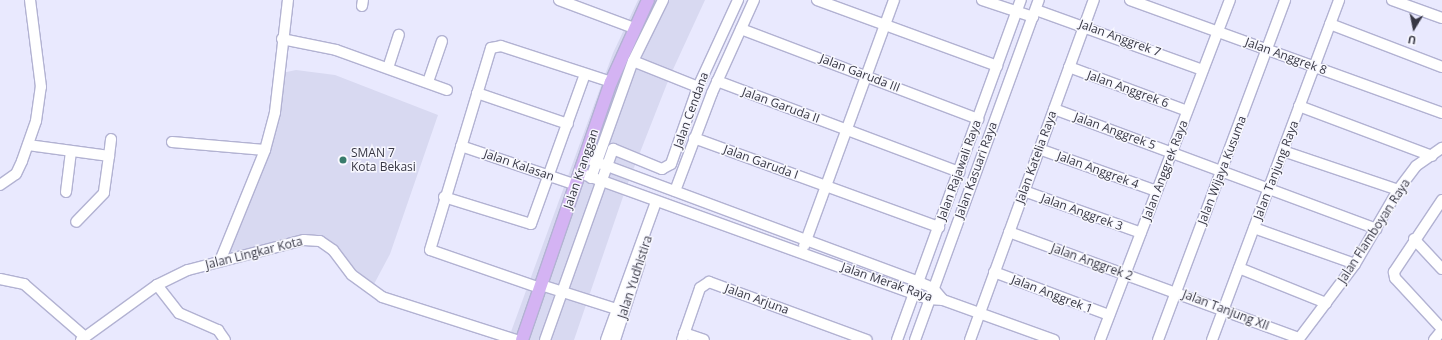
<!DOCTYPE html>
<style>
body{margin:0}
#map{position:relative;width:1442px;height:340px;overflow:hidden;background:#e9e9fe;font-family:"Open Sans",sans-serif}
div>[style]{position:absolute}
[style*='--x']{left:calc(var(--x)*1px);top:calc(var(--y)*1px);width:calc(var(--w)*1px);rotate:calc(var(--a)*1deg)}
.built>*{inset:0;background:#d8d9f1}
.roads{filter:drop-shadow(1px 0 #b2b2d2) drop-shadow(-1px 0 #b2b2d2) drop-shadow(0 1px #b2b2d2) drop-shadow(0 -1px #b2b2d2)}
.minor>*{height:10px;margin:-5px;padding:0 5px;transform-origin:5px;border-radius:5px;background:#fff}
.major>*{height:12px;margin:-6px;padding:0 6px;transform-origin:6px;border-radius:6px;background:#d4b3f3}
.dots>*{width:11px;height:11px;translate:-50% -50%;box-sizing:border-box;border:2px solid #f8f8ff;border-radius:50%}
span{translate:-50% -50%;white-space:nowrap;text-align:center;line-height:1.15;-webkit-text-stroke:3px #f8f8ff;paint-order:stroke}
.street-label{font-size:12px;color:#373744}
.poi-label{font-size:12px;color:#373744}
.left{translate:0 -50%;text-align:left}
.north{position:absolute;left:1394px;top:8px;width:40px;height:40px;-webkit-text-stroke:3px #f8f8ff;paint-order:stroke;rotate:190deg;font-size:11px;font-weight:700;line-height:16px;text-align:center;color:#373744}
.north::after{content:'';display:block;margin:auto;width:14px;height:18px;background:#373744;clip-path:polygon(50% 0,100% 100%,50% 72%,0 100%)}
</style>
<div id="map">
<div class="built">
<i style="clip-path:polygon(638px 0,705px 0,670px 76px,626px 188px,574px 340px,508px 340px,613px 53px)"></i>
<i style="clip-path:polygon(296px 70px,335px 75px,438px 115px,390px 254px,373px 286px,346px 260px,307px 237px,228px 256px,272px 141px,282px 100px,282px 73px)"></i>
</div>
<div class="roads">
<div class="minor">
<i style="--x:559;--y:0;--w:80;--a:20.5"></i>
<i style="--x:817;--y:0;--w:192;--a:20.1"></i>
<i style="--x:982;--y:0;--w:54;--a:18.4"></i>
<i style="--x:1130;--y:0;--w:332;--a:19.9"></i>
<i style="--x:1392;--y:0;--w:53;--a:19.8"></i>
<i style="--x:362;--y:6;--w:6;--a:-81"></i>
<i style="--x:1036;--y:10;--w:177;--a:19.8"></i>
<i style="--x:1330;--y:24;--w:120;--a:21"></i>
<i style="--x:741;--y:29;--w:254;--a:20.8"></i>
<i style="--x:282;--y:39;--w:55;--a:11.5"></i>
<i style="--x:336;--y:50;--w:118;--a:19.8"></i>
<i style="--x:633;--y:61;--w:70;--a:21.8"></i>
<i style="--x:1069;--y:67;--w:126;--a:20.4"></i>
<i style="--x:388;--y:68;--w:35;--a:-72"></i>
<i style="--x:717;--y:81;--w:259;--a:20.6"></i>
<i style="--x:428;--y:82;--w:43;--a:-71.1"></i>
<i style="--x:477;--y:93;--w:96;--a:18.8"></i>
<i style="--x:1299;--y:106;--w:142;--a:20.6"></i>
<i style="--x:1054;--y:109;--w:344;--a:20.4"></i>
<i style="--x:694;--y:138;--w:261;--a:20"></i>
<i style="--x:172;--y:142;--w:93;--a:4.9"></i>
<i style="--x:28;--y:145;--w:82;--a:7.7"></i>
<i style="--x:109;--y:156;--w:37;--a:98"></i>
<i style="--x:104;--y:193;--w:40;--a:134"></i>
<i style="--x:461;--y:146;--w:121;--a:18.7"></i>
<i style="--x:1039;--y:149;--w:124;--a:19.7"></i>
<i style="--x:1283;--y:151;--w:121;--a:18.7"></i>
<i style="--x:109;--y:156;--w:17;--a:-83"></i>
<i style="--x:580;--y:173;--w:371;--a:19.9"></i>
<i style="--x:929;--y:299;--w:14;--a:4"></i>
<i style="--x:943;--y:300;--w:16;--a:-130"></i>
<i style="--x:933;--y:288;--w:15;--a:-157"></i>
<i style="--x:919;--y:282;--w:356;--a:-159.6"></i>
<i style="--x:591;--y:178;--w:124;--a:-70.3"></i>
<i style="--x:633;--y:61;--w:68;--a:-63.8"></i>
<i style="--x:0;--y:185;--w:19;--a:-35"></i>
<i style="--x:16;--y:174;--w:14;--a:-65"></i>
<i style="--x:22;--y:161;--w:42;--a:-70.7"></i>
<i style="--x:36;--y:121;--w:34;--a:-82"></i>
<i style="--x:41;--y:87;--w:88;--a:-97.2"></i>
<i style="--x:675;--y:191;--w:105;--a:-69.3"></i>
<i style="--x:712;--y:93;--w:102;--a:-65.7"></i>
<i style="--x:1024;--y:191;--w:124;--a:19.7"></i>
<i style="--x:66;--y:192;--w:41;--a:-83"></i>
<i style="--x:444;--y:197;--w:91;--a:17.2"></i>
<i style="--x:531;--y:224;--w:159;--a:-70.2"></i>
<i style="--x:1442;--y:200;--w:87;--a:123.7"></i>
<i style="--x:1394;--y:272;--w:6;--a:81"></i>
<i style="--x:1395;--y:278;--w:69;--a:47.3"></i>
<i style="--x:1254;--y:228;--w:107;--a:19.6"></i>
<i style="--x:1009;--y:232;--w:309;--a:20.1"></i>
<i style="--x:1414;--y:239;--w:41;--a:47"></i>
<i style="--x:804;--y:246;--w:262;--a:-69.9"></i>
<i style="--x:220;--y:261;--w:120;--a:-67.9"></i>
<i style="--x:265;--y:150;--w:39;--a:-75"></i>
<i style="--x:275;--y:112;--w:113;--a:-83.4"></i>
<i style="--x:1239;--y:268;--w:94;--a:21.9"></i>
<i style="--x:994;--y:272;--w:123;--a:20.5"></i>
<i style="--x:0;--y:279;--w:25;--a:12"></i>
<i style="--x:24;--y:284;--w:79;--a:40.9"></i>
<i style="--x:157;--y:285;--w:36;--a:52"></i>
<i style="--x:179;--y:313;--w:43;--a:23.6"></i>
<i style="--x:218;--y:330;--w:12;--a:55"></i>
<i style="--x:541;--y:285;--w:79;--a:17.7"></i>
<i style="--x:540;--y:288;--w:116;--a:-160.9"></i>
<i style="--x:430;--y:250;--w:211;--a:-73.2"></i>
<i style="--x:491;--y:48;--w:10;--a:-11"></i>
<i style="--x:501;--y:46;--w:116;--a:18.1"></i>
<i style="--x:943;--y:300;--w:118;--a:19.8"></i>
<i style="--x:684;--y:333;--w:21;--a:19"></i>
<i style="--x:81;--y:340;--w:94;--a:-35.9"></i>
<i style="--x:157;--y:285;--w:34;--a:-26"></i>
<i style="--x:188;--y:270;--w:120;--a:-14.5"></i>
<i style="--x:304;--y:240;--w:16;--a:4"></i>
<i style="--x:320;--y:241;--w:16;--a:35"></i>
<i style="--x:333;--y:250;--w:31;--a:53"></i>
<i style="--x:352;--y:275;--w:37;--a:36"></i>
<i style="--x:382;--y:297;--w:141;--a:17.8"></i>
<i style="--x:545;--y:340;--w:203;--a:-70.4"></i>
<i style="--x:613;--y:149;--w:53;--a:22.2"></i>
<i style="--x:662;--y:169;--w:10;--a:-29"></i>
<i style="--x:671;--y:164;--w:82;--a:-70.7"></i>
<i style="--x:698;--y:87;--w:96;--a:-65.3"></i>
<i style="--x:606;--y:340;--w:147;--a:-70.1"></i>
<i style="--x:615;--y:340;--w:82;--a:-72.2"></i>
<i style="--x:682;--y:340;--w:55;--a:-70.9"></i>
<i style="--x:700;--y:288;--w:11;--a:-34"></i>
<i style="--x:709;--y:282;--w:168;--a:20.2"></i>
<i style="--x:897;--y:340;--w:362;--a:-70"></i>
<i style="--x:915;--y:340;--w:362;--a:-70"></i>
<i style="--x:970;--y:340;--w:362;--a:-70"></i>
<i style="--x:1100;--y:340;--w:364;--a:-69.1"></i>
<i style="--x:1158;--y:340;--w:363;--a:-69.5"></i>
<i style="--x:1212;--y:340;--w:363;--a:-69.5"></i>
<i style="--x:1298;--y:340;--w:95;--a:-53.1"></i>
<i style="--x:1355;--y:264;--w:86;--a:-59.8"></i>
<i style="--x:1398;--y:190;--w:30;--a:-53"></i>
<i style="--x:1416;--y:166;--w:32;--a:-35"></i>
<i style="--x:1434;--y:340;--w:13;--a:-51"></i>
</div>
<div class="major">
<i style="--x:522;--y:340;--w:273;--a:-71"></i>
<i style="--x:611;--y:82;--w:90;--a:-65.7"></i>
</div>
</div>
<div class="dots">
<i style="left:343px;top:160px;background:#387b6c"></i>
</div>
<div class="street-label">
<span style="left:1120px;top:38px;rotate:20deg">Jalan Anggrek 7</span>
<span style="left:1286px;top:56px;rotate:20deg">Jalan Anggrek 8</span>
<span style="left:860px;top:73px;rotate:21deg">Jalan Garuda III</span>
<span style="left:1128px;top:89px;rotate:20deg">Jalan Anggrek 6</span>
<span style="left:781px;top:105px;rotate:20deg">Jalan Garuda II</span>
<span style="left:691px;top:110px;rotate:-70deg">Jalan Cendana</span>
<span style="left:1115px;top:131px;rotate:20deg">Jalan Anggrek 5</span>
<span style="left:1036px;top:157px;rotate:-70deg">Jalan Katelia Raya</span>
<span style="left:761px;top:162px;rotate:20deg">Jalan Garuda I</span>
<span style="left:519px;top:165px;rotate:19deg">Jalan Kalasan</span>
<span style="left:581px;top:169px;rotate:-71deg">Jalan Kranggan</span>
<span style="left:959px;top:170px;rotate:-70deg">Jalan Rajawali Raya</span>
<span style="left:976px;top:170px;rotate:-70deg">Jalan Kasuari Raya</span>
<span style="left:1098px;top:170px;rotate:20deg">Jalan Anggrek 4</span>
<span style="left:1165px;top:170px;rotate:-69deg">Jalan Anggrek Raya</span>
<span style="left:1222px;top:170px;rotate:-69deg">Jalan Wijaya Kusuma</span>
<span style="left:1276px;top:170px;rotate:-69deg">Jalan Tanjung Raya</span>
<span style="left:1082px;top:212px;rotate:20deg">Jalan Anggrek 3</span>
<span style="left:1374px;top:231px;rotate:-57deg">Jalan Flamboyan Raya</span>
<span style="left:254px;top:253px;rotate:-14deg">Jalan Lingkar Kota</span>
<span style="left:1092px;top:262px;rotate:20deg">Jalan Anggrek 2</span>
<span style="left:635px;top:277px;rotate:-72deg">Jalan Yudhistira</span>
<span style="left:887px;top:282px;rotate:19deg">Jalan Merak Raya</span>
<span style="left:1052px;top:294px;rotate:21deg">Jalan Anggrek 1</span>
<span style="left:757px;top:299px;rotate:20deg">Jalan Arjuna</span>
<span style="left:1226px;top:310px;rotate:21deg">Jalan Tanjung XII</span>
</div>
<div class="poi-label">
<span class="left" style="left:351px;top:160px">SMAN 7<br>Kota Bekasi</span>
</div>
<div class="north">U</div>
</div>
